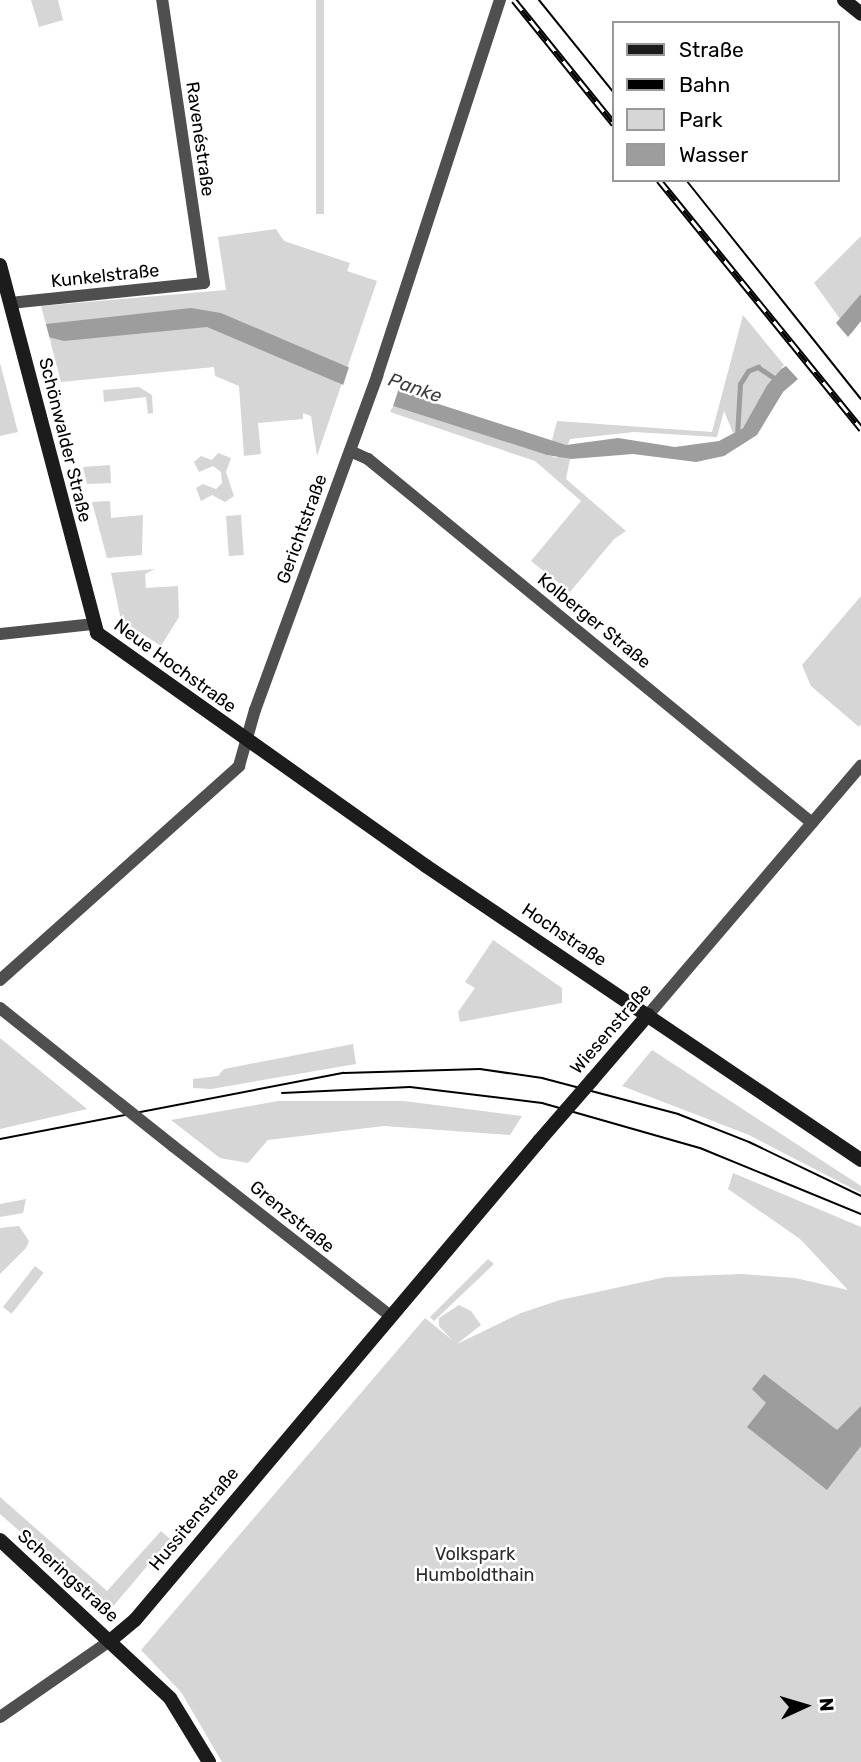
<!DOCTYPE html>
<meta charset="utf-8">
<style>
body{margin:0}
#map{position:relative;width:861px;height:1762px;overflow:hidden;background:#fff;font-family:Rubik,sans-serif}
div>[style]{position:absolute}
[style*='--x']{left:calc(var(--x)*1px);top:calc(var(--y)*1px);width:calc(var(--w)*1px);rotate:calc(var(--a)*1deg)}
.green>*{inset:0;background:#d6d6d6;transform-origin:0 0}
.water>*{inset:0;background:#9d9d9d}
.pier>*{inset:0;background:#fff;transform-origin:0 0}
.stream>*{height:4.5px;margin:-2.25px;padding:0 2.25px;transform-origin:2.25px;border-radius:2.25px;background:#9d9d9d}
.street>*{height:12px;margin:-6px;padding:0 6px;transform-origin:6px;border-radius:6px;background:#4f4f4f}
.secondary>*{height:14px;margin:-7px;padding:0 7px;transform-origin:7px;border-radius:7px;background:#1c1c1c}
.tram>*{height:2px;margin:-1px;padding:0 1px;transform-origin:1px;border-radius:1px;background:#000}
.rail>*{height:7px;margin-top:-3.5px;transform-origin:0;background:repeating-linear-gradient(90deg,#fff 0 13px,#000 0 26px);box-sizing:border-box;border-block:2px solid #000}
.street-bridge>*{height:12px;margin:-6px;padding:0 6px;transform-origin:6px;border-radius:6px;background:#4f4f4f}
.secondary-bridge>*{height:14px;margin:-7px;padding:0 7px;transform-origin:7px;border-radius:7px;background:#1c1c1c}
span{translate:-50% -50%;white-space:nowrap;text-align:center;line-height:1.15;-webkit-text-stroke:5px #fff;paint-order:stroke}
.street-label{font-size:18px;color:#000}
.park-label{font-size:18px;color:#2d2d2d}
.water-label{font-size:19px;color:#3e3e3e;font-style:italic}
.legend{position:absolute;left:612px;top:21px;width:228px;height:161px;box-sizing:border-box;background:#fff;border:2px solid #999;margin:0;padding:9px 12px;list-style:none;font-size:21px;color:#000}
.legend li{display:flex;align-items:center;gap:14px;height:35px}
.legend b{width:35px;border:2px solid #999}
.north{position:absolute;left:770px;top:1671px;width:70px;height:70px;-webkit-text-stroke:5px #fff;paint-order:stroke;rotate:86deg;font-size:19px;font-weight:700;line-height:28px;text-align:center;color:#000}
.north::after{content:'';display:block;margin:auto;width:24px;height:32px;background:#000;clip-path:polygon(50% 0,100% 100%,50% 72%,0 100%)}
</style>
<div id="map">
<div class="green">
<i style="clip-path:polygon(31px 0,58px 0,63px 20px,39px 27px)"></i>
<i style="left:316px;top:0;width:8px;height:214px"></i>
<i style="clip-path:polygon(276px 229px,284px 241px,350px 263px,347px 271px,377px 281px,317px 456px,311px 416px,303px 413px,303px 419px,258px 423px,261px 454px,244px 456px,239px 386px,215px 376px,214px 367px,61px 382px,41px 306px,226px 290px,218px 237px)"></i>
<i style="clip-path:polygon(861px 236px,861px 321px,851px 334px,814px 283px)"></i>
<i style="clip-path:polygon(743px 315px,784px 365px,767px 385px,743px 428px,733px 433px,724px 411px,717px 437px,634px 432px,570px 439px,563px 458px,570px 459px,566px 479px,626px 531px,614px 539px,570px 592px,531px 561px,581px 501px,535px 461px,390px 412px,393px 406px,557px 458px,559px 450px,550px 448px,557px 421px,712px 432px)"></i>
<i style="clip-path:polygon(0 363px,18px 432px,0 436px)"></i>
<i style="clip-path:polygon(139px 387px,152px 395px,153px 413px,148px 414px,146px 397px,104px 402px,103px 390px)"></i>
<i style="clip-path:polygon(218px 453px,231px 458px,226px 472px,234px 496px,225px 502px,212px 495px,201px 501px,196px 488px,203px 484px,216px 489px,222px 483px,221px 472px,213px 466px,199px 472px,194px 462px,201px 456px,212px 460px)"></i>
<i style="clip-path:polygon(110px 465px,111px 483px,87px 484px,83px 467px)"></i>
<i style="clip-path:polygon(110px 501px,111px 518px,143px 515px,142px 555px,107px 558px,92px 502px)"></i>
<i style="left:241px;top:515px;width:40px;height:15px;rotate:86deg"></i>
<i style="clip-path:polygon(155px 569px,145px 574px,146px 588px,178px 586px,179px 617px,161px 646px,121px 620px,111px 573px)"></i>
<i style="clip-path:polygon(861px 596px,861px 724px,859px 727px,811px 686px,802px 665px)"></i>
<i style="clip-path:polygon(493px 940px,562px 988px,562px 1003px,460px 1022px,458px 1012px,475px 988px,465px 982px)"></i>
<i style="clip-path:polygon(0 1038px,87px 1109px,0 1129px)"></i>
<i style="clip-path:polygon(353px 1044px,356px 1064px,211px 1089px,193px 1088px,193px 1079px,218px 1076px,224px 1069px)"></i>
<i style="clip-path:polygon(652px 1050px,861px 1186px,861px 1193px,749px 1135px,622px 1086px)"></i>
<i style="clip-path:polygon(278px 1101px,404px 1101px,522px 1116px,510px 1135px,384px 1126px,268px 1140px,248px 1163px,220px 1158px,171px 1120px)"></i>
<i style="clip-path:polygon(733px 1173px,861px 1227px,861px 1762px,222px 1762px,181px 1692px,141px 1650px,425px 1318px,452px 1340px,439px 1326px,439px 1318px,459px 1305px,471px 1311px,481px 1325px,457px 1344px,521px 1313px,560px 1300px,666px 1277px,742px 1274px,795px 1278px,848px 1290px,800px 1239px,728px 1189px)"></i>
<i style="clip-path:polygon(26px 1199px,23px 1213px,0 1217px,0 1204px)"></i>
<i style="clip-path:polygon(19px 1226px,29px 1241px,26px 1248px,0 1274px,0 1228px)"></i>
<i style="clip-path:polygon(488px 1259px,494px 1264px,434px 1321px,430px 1317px)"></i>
<i style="left:35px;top:1266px;width:11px;height:52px;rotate:38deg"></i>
<i style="clip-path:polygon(0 1497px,107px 1591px,161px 1531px,170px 1539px,110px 1610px,0 1514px)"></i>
</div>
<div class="water">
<i style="clip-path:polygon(861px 294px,861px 321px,848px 337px,836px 323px)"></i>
<i style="clip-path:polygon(191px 308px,221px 313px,423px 399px,566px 445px,618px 438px,675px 447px,719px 441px,743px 428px,767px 385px,781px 369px,786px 366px,798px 379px,783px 392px,757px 435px,724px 456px,696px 462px,633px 454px,571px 459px,547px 455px,393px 406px,207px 327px,64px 341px,0 325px,46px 324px)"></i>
<i style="clip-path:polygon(764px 1374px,837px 1430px,861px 1406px,861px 1446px,827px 1490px,747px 1427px,766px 1403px,752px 1389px)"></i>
</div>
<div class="pier">
<i style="clip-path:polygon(45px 321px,51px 343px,0 346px,0 323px)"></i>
<i style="left:349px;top:367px;width:54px;height:25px;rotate:18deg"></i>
</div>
<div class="stream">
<i style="--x:737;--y:436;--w:52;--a:-86.7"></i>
<i style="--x:740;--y:384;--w:15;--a:-58"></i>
<i style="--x:748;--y:371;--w:11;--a:-22"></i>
<i style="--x:758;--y:367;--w:22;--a:34"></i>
</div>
<div class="street">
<i style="--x:10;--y:303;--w:195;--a:-5.9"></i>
<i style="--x:204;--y:283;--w:286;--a:-98.4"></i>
<i style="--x:350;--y:451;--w:20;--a:24"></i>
<i style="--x:368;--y:459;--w:574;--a:39.35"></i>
<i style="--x:0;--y:634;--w:95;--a:-6.1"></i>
<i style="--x:0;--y:980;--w:321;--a:-41.8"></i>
<i style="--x:239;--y:766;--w:58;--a:-74.1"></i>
<i style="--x:255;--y:710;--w:356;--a:-69.9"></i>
<i style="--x:377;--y:376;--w:396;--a:-71.9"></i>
<i style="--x:0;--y:1008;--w:152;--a:38.6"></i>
<i style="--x:648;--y:1015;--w:328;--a:-49.5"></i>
<i style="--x:173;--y:1146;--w:274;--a:38"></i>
<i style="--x:0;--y:1717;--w:135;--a:-34.7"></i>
</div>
<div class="secondary">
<i style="--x:844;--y:0;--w:22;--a:39"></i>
<i style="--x:0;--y:265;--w:381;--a:75.2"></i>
<i style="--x:97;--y:633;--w:403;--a:35.3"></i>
<i style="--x:426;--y:866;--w:525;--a:34.05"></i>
<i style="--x:592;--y:1080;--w:86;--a:-49.3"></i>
<i style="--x:0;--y:1540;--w:232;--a:42.9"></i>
<i style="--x:170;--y:1698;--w:75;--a:58.6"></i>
<i style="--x:111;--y:1640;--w:31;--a:-40"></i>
<i style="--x:135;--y:1620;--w:627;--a:-49.85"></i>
</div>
<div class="tram">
<i style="--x:539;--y:0;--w:119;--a:51.1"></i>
<i style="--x:686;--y:180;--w:280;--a:51.4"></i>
<i style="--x:282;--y:1093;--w:128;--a:-2.7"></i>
<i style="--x:410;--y:1087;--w:133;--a:6.9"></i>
<i style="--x:542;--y:1103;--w:164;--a:15.9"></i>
<i style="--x:700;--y:1148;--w:174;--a:22.3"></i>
<i style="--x:0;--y:1139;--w:350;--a:-10.9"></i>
<i style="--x:344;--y:1073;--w:136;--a:-1.7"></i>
<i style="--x:480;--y:1069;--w:63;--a:8.3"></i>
<i style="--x:542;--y:1078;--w:141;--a:14.8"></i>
<i style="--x:678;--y:1114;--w:76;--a:21.5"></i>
<i style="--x:749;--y:1142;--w:124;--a:25.7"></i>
</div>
<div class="rail">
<i style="--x:514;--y:0;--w:159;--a:51.1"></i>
<i style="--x:659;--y:180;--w:321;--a:50.9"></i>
</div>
<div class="street-bridge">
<i style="--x:119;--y:1103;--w:69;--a:38.5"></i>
</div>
<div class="secondary-bridge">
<i style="--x:539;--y:1141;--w:81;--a:-49"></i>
</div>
<div class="street-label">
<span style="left:200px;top:139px;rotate:82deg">Ravenéstraße</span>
<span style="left:105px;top:276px;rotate:-6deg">Kunkelstraße</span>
<span style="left:65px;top:440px;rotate:76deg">Schönwalder Straße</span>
<span style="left:302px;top:529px;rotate:-70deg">Gerichtstraße</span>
<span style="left:594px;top:621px;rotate:39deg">Kolberger Straße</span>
<span style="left:175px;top:666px;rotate:36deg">Neue Hochstraße</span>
<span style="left:564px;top:935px;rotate:34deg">Hochstraße</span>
<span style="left:611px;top:1029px;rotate:-49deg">Wiesenstraße</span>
<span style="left:292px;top:1217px;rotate:39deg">Grenzstraße</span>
<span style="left:194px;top:1519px;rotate:-50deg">Hussitenstraße</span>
<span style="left:68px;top:1576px;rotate:42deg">Scheringstraße</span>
</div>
<div class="park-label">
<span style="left:475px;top:1565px">Volkspark<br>Humboldthain</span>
</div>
<div class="water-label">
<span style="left:415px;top:388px;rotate:19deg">Panke</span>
</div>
<ul class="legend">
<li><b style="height:9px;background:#1c1c1c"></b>Straße</li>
<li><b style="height:9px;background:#000"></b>Bahn</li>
<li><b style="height:19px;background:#d6d6d6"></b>Park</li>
<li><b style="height:19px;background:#9d9d9d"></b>Wasser</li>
</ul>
<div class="north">N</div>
</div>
